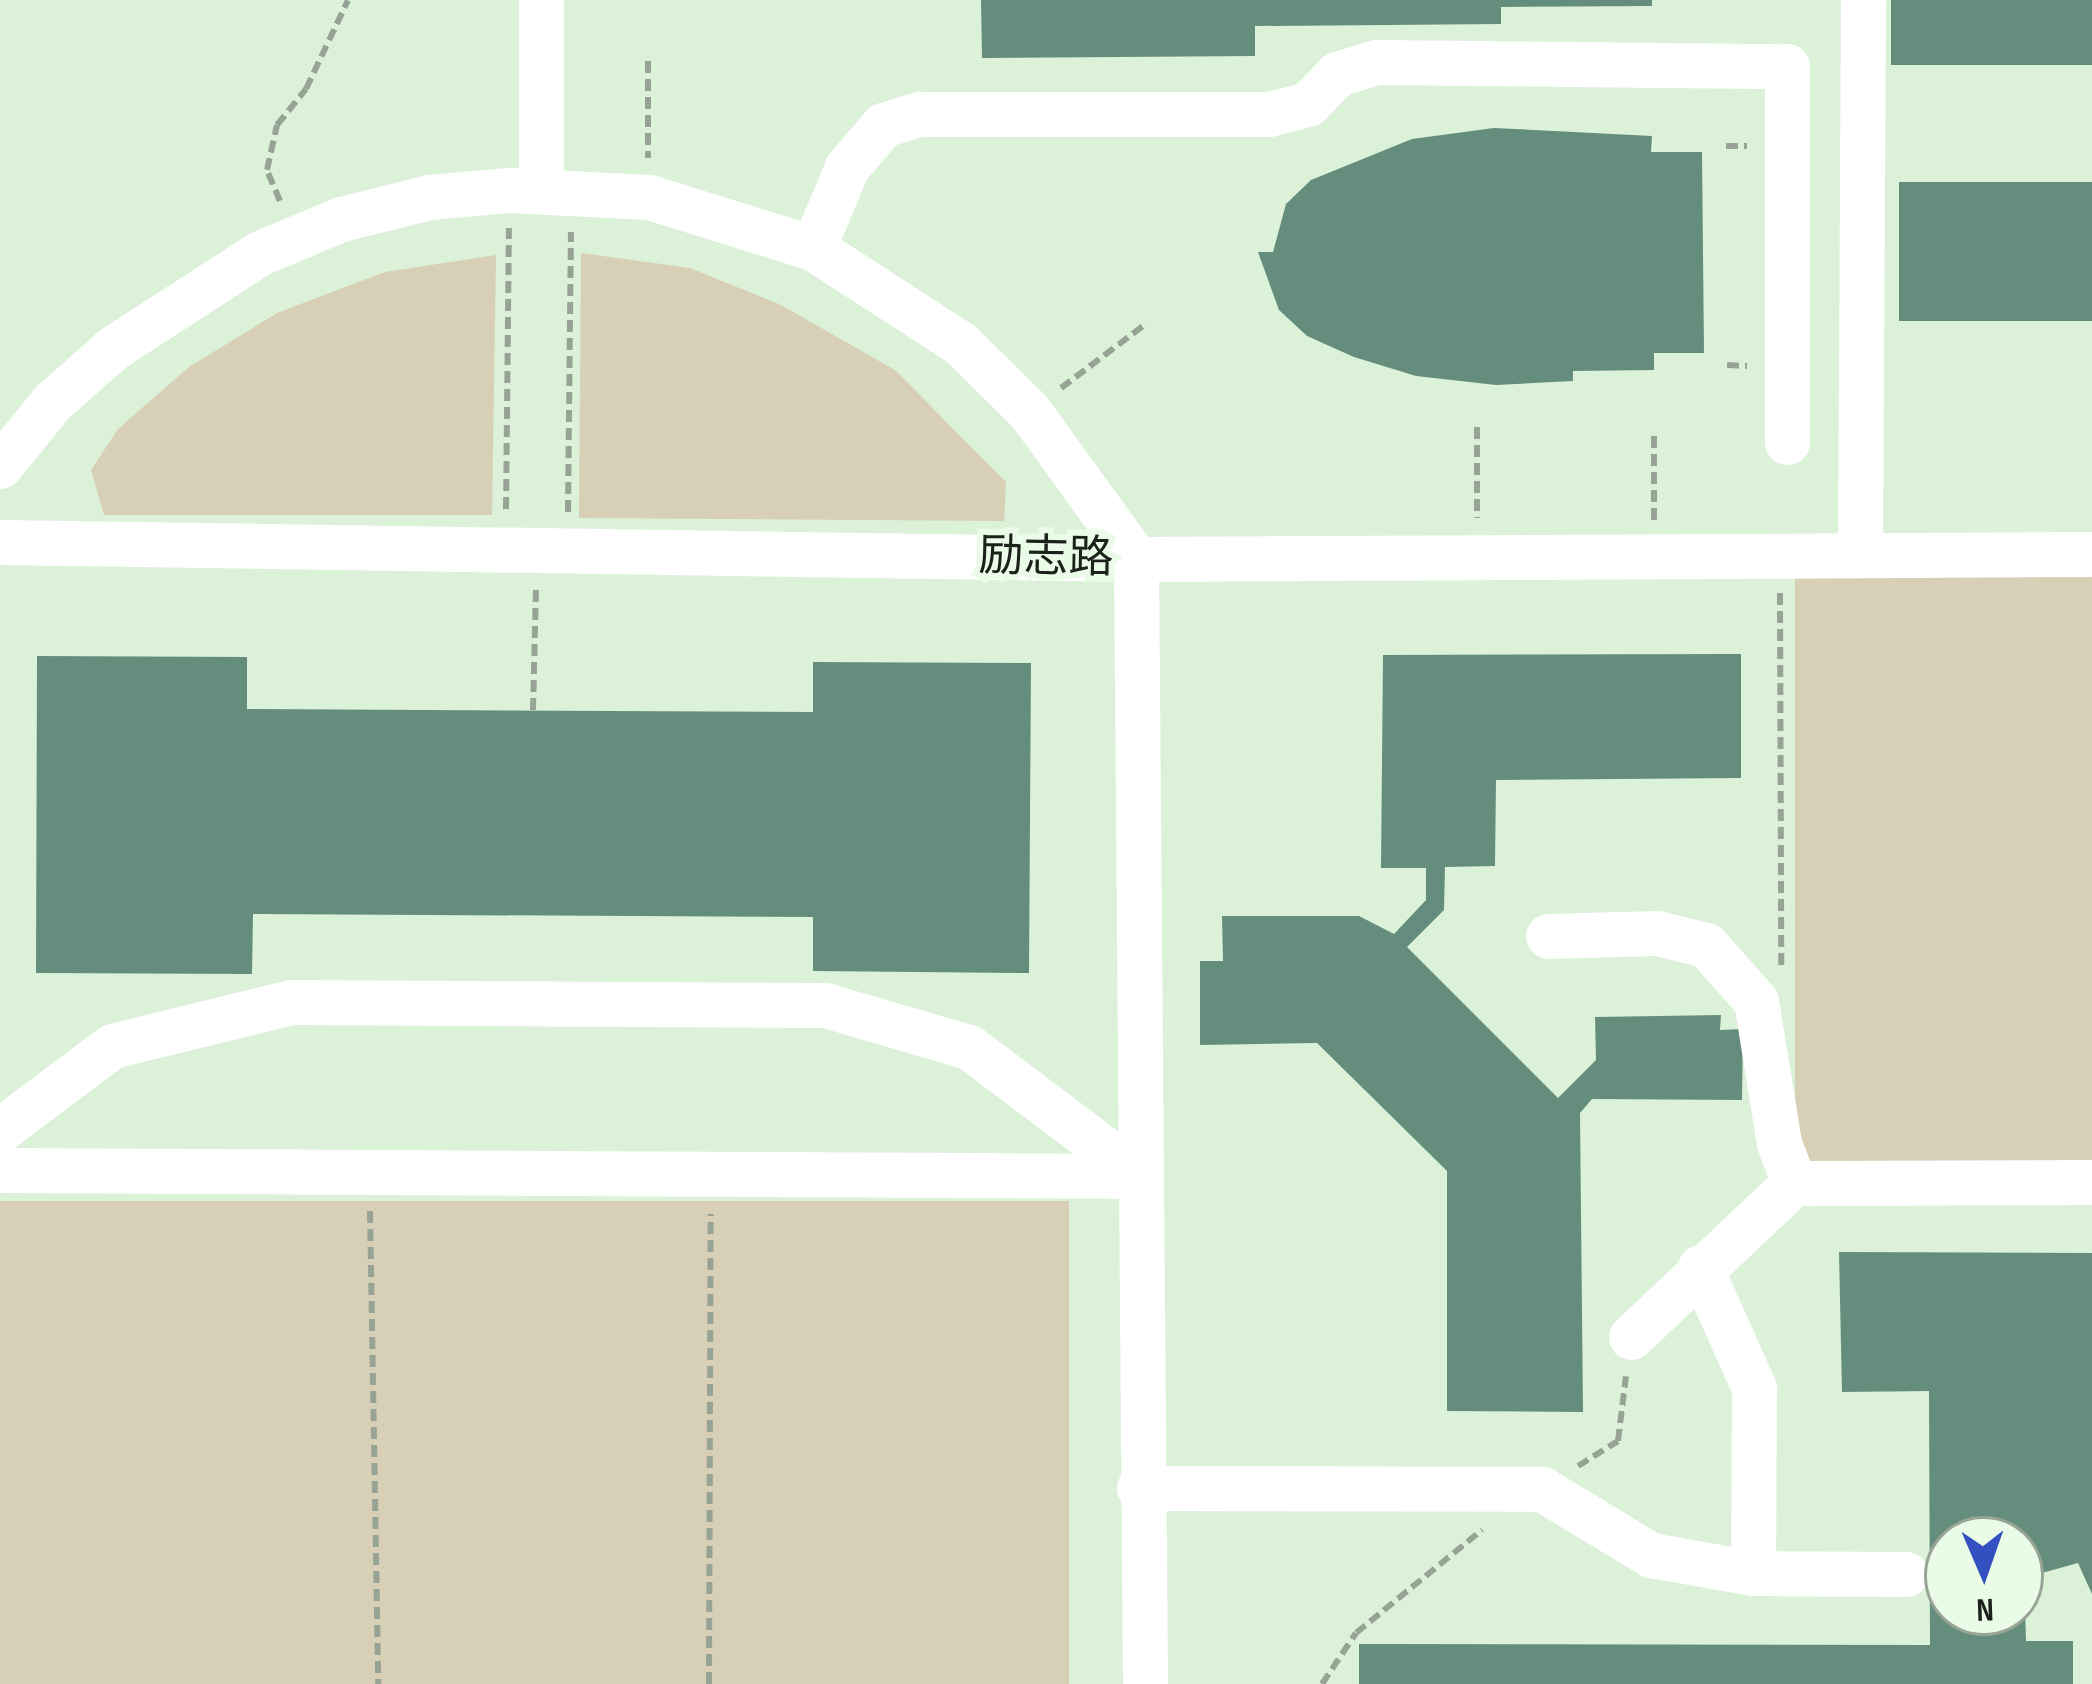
<!DOCTYPE html>
<meta charset="utf-8">
<style>
body{margin:0}
#map{position:relative;width:2092px;height:1684px;overflow:hidden;background:#eafce8;font-family:"Sofia Sans Condensed","Noto Sans SC",sans-serif}
div>[style]{position:absolute}
[style*='--x']{left:calc(var(--x)*1px);top:calc(var(--y)*1px);width:calc(var(--w)*1px);rotate:calc(var(--a)*1deg)}
.built>*{inset:0;background:#dbf2d8}
.green>*{inset:0;background:#d7cfb6;transform-origin:0 0}
.building>*{inset:0;background:#658d7d;transform-origin:0 0}
.path>*{height:6px;margin-top:-3px;transform-origin:0;background:repeating-linear-gradient(90deg,#97a495 0 12px,transparent 0 18px)}
.minor>*{height:45px;margin:-22.5px;padding:0 22.5px;transform-origin:22.5px;border-radius:22.5px;background:#fff}
span{translate:-50% -50%;white-space:nowrap;text-align:center;line-height:1.15;-webkit-text-stroke:12px #eafce8;paint-order:stroke}
.street-label{font-size:45px;color:#1c221b}
.north{position:absolute;left:1924px;top:1516px;width:120px;height:120px;box-sizing:border-box;background:#eafce8;border:3px solid #98a596;border-radius:50%;rotate:178deg;font-size:33px;font-weight:700;line-height:48px;text-align:center;color:#1c221b}
.north::after{content:'';display:block;margin:auto;width:42px;height:54px;background:#344fc0;clip-path:polygon(50% 0,100% 100%,50% 72%,0 100%)}
</style>
<div id="map">
<div class="built">
<i style="clip-path:polygon(evenodd,0 0,2092px 0,2092px 1684px,0 1684px,0 0,1948px 1540px,2020px 1540px,2020px 1612px,1948px 1612px,1948px 1540px)"></i>
</div>
<div class="green">
<i style="clip-path:polygon(581px 253px,690px 268px,781px 305px,895px 370px,1006px 482px,1004px 521px,579px 518px)"></i>
<i style="clip-path:polygon(496px 255px,492px 515px,104px 515px,91px 470px,118px 429px,189px 367px,277px 313px,385px 272px)"></i>
<i style="left:2092px;top:567px;width:602px;height:297px;rotate:90deg"></i>
<i style="left:0;top:1201px;width:1069px;height:483px"></i>
</div>
<div class="building">
<i style="clip-path:polygon(981px 0,1652px 0,1652px 6px,1501px 7px,1501px 24px,1255px 26px,1255px 56px,982px 58px)"></i>
<i style="left:1891px;top:0;width:201px;height:65px"></i>
<i style="clip-path:polygon(1494px 128px,1652px 136px,1651px 152px,1702px 152px,1704px 353px,1654px 353px,1654px 370px,1573px 371px,1573px 381px,1496px 385px,1416px 376px,1354px 357px,1307px 336px,1279px 310px,1258px 252px,1273px 252px,1286px 204px,1311px 180px,1412px 139px)"></i>
<i style="left:1899px;top:182px;width:193px;height:139px"></i>
<i style="clip-path:polygon(1741px 654px,1741px 778px,1496px 780px,1495px 866px,1445px 867px,1444px 910px,1407px 947px,1558px 1098px,1596px 1060px,1595px 1017px,1721px 1015px,1720px 1030px,1743px 1029px,1742px 1100px,1592px 1099px,1580px 1113px,1583px 1412px,1447px 1411px,1447px 1171px,1317px 1043px,1200px 1045px,1200px 961px,1223px 961px,1222px 916px,1359px 916px,1394px 934px,1426px 900px,1426px 868px,1381px 868px,1383px 655px)"></i>
<i style="clip-path:polygon(37px 656px,247px 657px,247px 709px,813px 712px,813px 662px,1031px 663px,1029px 973px,813px 971px,813px 917px,253px 914px,252px 974px,36px 973px)"></i>
<i style="clip-path:polygon(evenodd,1839px 1252px,2092px 1253px,2092px 1594px,2078px 1563px,2024px 1578px,2026px 1641px,2073px 1641px,2073px 1684px,1359px 1684px,1359px 1644px,1930px 1645px,1929px 1391px,1842px 1392px,1839px 1252px,1948px 1540px,2020px 1540px,2020px 1612px,1948px 1612px,1948px 1540px)"></i>
</div>
<div class="path">
<i style="--x:648;--y:61;--w:97;--a:90"></i>
<i style="--x:1726;--y:146;--w:21;--a:0"></i>
<i style="--x:280;--y:201;--w:34;--a:-113"></i>
<i style="--x:267;--y:170;--w:46;--a:-77.5"></i>
<i style="--x:277;--y:125;--w:46;--a:-51.1"></i>
<i style="--x:306;--y:89;--w:98;--a:-64.7"></i>
<i style="--x:1727;--y:365;--w:20;--a:3"></i>
<i style="--x:1061;--y:388;--w:108;--a:-37.1"></i>
<i style="--x:1477;--y:427;--w:91;--a:90"></i>
<i style="--x:506;--y:509;--w:281;--a:-89.4"></i>
<i style="--x:568;--y:512;--w:280;--a:-89.4"></i>
<i style="--x:1654;--y:520;--w:89;--a:-90"></i>
<i style="--x:1780;--y:593;--w:377;--a:89.8"></i>
<i style="--x:533;--y:710;--w:123;--a:-88.6"></i>
<i style="--x:370;--y:1211;--w:473;--a:89"></i>
<i style="--x:1578;--y:1466;--w:47;--a:-32"></i>
<i style="--x:1618;--y:1441;--w:65;--a:-83"></i>
<i style="--x:709;--y:1684;--w:470;--a:-89.8"></i>
<i style="--x:1322;--y:1684;--w:61;--a:-56.3"></i>
<i style="--x:1356;--y:1633;--w:163;--a:-39.3"></i>
</div>
<div class="minor">
<i style="--x:541;--y:189;--w:189;--a:-90"></i>
<i style="--x:813;--y:248;--w:88;--a:-67.2"></i>
<i style="--x:847;--y:167;--w:55;--a:-49.4"></i>
<i style="--x:883;--y:125;--w:39;--a:-17"></i>
<i style="--x:920;--y:114;--w:349;--a:0"></i>
<i style="--x:1269;--y:114;--w:40;--a:-14.4"></i>
<i style="--x:1308;--y:104;--w:42;--a:-46"></i>
<i style="--x:1337;--y:74;--w:41;--a:-17.1"></i>
<i style="--x:1376;--y:62;--w:411;--a:0.6"></i>
<i style="--x:1787;--y:66;--w:376;--a:90"></i>
<i style="--x:0;--y:466;--w:82;--a:-50.9"></i>
<i style="--x:52;--y:402;--w:81;--a:-41.5"></i>
<i style="--x:113;--y:348;--w:175;--a:-32.9"></i>
<i style="--x:260;--y:253;--w:88;--a:-22.8"></i>
<i style="--x:341;--y:219;--w:92;--a:-13.9"></i>
<i style="--x:430;--y:197;--w:79;--a:-5.1"></i>
<i style="--x:509;--y:190;--w:140;--a:2.9"></i>
<i style="--x:649;--y:197;--w:172;--a:17.3"></i>
<i style="--x:813;--y:248;--w:175;--a:32.9"></i>
<i style="--x:960;--y:343;--w:97;--a:44.6"></i>
<i style="--x:1029;--y:411;--w:183;--a:54.1"></i>
<i style="--x:1136;--y:559;--w:1125;--a:89.54"></i>
<i style="--x:0;--y:542;--w:1136;--a:0.86"></i>
<i style="--x:1136;--y:559;--w:956;--a:-0.3"></i>
<i style="--x:1860;--y:552;--w:552;--a:-89.69"></i>
<i style="--x:1548;--y:936;--w:109;--a:-1.6"></i>
<i style="--x:1657;--y:933;--w:50;--a:13.8"></i>
<i style="--x:1706;--y:945;--w:75;--a:48.2"></i>
<i style="--x:1756;--y:1001;--w:144;--a:80.8"></i>
<i style="--x:1779;--y:1143;--w:43;--a:69.4"></i>
<i style="--x:0;--y:1130;--w:140;--a:-36.9"></i>
<i style="--x:112;--y:1046;--w:184;--a:-13.8"></i>
<i style="--x:291;--y:1002;--w:534;--a:0.32"></i>
<i style="--x:825;--y:1005;--w:150;--a:16.3"></i>
<i style="--x:969;--y:1047;--w:214;--a:37"></i>
<i style="--x:0;--y:1170;--w:1140;--a:0.3"></i>
<i style="--x:1700;--y:1267;--w:133;--a:65.9"></i>
<i style="--x:1754;--y:1388;--w:185;--a:90.3"></i>
<i style="--x:1631;--y:1337;--w:224;--a:-43.4"></i>
<i style="--x:1794;--y:1183;--w:298;--a:-0.2"></i>
<i style="--x:1139;--y:1488;--w:403;--a:0.1"></i>
<i style="--x:1542;--y:1489;--w:127;--a:31.2"></i>
<i style="--x:1651;--y:1555;--w:104;--a:10"></i>
<i style="--x:1753;--y:1573;--w:153;--a:0.4"></i>
</div>
<div class="street-label">
<span style="left:1046px;top:558px;rotate:1deg">励志路</span>
</div>
<div class="north">N</div>
</div>
